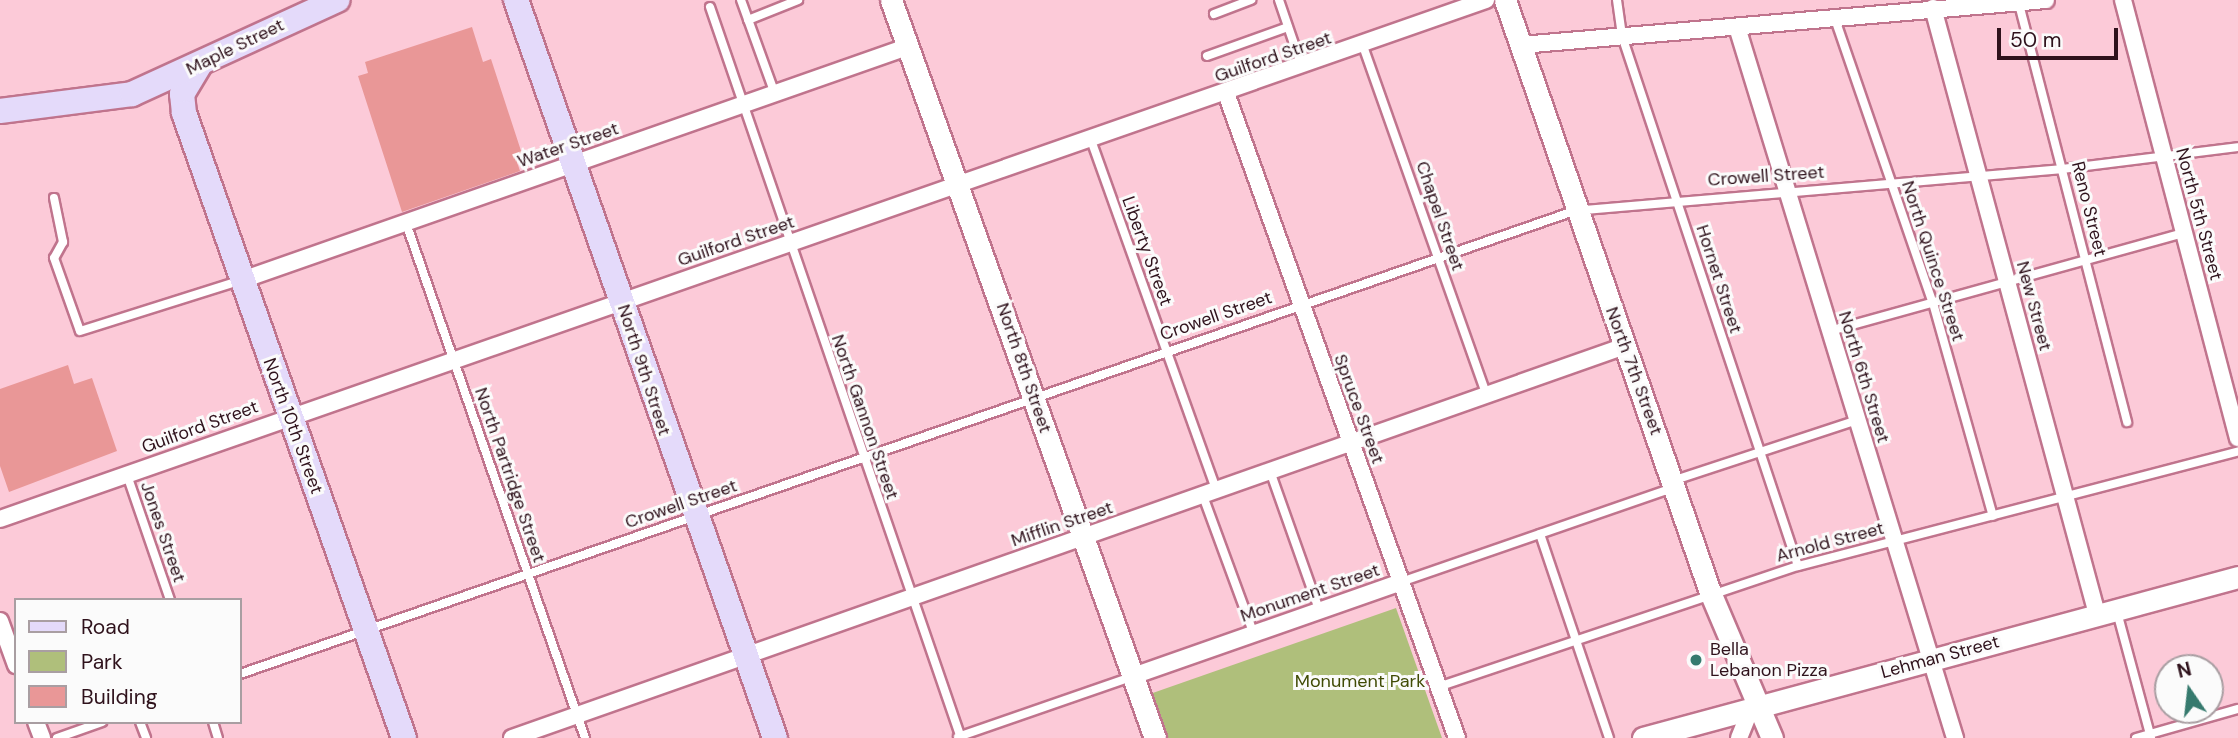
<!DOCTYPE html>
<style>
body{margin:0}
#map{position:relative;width:2238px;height:738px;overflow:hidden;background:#fccad8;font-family:"DM Sans",sans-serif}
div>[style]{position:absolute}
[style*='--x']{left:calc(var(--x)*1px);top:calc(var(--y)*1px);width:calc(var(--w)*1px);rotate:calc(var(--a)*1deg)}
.green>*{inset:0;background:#afbf7b}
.building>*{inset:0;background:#e99797}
.roads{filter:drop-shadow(2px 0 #c0748d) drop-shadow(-2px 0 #c0748d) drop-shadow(0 2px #c0748d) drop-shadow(0 -2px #c0748d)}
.lane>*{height:8px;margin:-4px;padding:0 4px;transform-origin:4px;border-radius:4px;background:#fff}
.street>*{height:16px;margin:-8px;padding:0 8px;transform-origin:8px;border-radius:8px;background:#fff}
.secondary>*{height:21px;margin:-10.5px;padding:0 10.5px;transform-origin:10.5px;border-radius:10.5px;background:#fff}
.primary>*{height:24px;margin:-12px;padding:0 12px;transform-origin:12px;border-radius:12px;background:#e4dafa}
.dots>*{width:19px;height:19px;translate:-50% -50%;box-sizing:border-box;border:4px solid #fbfbfb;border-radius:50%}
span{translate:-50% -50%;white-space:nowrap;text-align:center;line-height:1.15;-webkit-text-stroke:6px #fbfbfb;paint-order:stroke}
.street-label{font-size:18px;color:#2f121c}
.poi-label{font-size:18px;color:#2f121c}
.left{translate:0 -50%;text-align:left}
.park-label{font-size:18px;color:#404b05}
.legend{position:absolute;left:14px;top:598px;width:228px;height:126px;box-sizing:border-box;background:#fbfbfb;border:2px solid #a99ea2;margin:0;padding:9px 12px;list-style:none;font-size:21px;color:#2f121c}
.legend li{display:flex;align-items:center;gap:14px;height:35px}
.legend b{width:35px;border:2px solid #a99ea2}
.north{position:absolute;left:2154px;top:654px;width:70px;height:70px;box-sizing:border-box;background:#fbfbfb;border:2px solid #a99ea2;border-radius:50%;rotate:346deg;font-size:19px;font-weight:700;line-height:28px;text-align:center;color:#2f121c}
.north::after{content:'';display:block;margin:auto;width:24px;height:32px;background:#367a6e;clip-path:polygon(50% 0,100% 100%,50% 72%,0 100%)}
.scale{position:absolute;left:1997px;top:28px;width:121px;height:32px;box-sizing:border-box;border:4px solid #2f121c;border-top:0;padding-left:9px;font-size:21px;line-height:24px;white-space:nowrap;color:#2f121c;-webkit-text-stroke:5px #fbfbfb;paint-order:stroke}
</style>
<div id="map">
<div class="green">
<i style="clip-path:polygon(1396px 608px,1442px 738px,1162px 738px,1147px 695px)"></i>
</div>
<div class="building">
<i style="clip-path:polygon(472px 27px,483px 62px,491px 59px,524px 160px,517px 162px,520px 171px,402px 212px,358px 76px,368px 73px,365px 62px)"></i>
<i style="clip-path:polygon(68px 365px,74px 384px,92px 378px,117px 451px,9px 492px,0 466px,0 389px)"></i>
</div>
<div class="roads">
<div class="lane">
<i style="--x:741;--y:0;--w:100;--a:70.1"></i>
<i style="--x:1279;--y:0;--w:71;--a:71.1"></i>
<i style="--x:1617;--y:0;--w:36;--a:82"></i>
<i style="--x:1622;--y:36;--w:558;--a:71.63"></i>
<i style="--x:2019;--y:4;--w:432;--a:75.5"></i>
<i style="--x:710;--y:7;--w:773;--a:71.05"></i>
<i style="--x:1214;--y:14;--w:40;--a:-21"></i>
<i style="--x:1835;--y:19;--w:300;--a:71"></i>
<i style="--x:1933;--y:303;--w:221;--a:74.3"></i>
<i style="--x:748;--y:20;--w:54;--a:-21.8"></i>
<i style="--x:1363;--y:46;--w:371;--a:70.5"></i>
<i style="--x:1207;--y:56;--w:86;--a:-19.7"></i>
<i style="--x:1091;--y:140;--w:373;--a:70.3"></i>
<i style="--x:54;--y:198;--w:45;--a:78.4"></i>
<i style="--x:63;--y:242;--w:18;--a:119"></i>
<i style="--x:54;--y:258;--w:77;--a:70.4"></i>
<i style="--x:80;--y:331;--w:167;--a:-17.5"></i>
<i style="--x:406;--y:223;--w:545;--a:70.83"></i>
<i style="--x:1830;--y:331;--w:367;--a:-15.5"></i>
<i style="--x:1270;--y:471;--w:150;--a:70.5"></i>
<i style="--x:127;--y:475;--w:132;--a:71"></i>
<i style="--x:1675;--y:480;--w:192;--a:-18.2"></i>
<i style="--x:1203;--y:496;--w:145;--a:69.8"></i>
<i style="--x:1540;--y:534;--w:215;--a:71.3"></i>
<i style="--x:1401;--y:582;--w:288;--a:-19.1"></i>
<i style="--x:2117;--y:612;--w:131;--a:74.9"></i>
<i style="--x:240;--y:674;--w:1412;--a:-19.14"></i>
<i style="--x:1574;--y:211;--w:490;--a:-4.9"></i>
<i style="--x:2062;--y:169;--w:177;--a:-7.1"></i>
<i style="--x:1438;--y:687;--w:380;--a:-18.6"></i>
<i style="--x:1798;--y:566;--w:455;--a:-14.6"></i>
<i style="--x:140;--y:722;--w:17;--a:69"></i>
<i style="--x:213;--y:722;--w:17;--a:73"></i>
<i style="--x:958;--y:737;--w:183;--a:-19.1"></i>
<i style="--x:57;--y:738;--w:48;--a:-19.6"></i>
<i style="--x:2136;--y:738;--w:106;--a:-15.9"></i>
</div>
<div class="street">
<i style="--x:2123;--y:0;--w:453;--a:75.3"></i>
<i style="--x:1933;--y:8;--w:628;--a:74.86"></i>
<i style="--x:1737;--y:27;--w:744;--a:72.95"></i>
<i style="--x:1521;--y:45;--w:527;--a:-4.9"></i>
<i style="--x:1226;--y:93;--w:685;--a:70.3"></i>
<i style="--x:242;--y:280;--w:705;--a:-19.31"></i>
<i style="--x:0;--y:519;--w:1574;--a:-19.25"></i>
<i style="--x:0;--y:621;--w:47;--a:70"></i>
<i style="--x:1133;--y:676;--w:284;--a:-19.3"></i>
<i style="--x:36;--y:722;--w:17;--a:69"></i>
<i style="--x:512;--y:738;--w:1180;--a:-19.4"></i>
<i style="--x:1739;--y:738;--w:37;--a:-68"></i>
</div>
<div class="secondary">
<i style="--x:891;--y:0;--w:784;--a:70.32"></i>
<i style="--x:1505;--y:0;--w:626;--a:70.9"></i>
<i style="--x:1710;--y:592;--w:159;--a:67"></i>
<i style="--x:1643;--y:738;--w:616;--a:-15.14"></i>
</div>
<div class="primary">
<i style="--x:516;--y:0;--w:782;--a:70.66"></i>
<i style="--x:199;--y:66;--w:33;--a:121"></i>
<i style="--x:182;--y:94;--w:19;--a:84"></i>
<i style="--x:184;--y:113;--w:663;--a:70.61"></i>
<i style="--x:0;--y:111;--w:133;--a:-7.3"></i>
<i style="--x:132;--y:94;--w:226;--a:-24.6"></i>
</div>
</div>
<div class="dots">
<i style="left:1696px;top:660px;background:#367a6e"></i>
</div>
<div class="street-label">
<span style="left:235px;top:47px;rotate:-26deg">Maple Street</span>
<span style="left:1273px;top:57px;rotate:-19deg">Guilford Street</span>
<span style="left:568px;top:145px;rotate:-19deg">Water Street</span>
<span style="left:1766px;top:176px;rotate:-4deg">Crowell Street</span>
<span style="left:2089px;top:209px;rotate:76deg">Reno Street</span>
<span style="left:2199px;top:214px;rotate:75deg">North 5th Street</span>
<span style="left:1440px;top:216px;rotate:71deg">Chapel Street</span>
<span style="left:736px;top:241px;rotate:-19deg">Guilford Street</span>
<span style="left:1147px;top:251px;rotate:70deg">Liberty Street</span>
<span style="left:1933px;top:261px;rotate:72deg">North Quince Street</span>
<span style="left:1719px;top:279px;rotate:72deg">Hornet Street</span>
<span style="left:2034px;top:306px;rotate:75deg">New Street</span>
<span style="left:1216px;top:316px;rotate:-19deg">Crowell Street</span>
<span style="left:1024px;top:368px;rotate:71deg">North 8th Street</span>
<span style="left:644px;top:370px;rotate:72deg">North 9th Street</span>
<span style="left:1634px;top:371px;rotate:70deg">North 7th Street</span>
<span style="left:1864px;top:377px;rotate:73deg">North 6th Street</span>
<span style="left:1359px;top:409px;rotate:70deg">Spruce Street</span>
<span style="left:865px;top:417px;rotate:71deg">North Gannon Street</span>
<span style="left:293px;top:426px;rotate:70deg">North 10th Street</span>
<span style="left:200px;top:427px;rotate:-20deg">Guilford Street</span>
<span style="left:510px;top:475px;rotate:71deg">North Partridge Street</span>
<span style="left:681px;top:504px;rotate:-19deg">Crowell Street</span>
<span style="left:1062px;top:524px;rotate:-19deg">Mifflin Street</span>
<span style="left:163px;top:532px;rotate:71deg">Jones Street</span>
<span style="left:1830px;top:542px;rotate:-15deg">Arnold Street</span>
<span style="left:1310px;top:593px;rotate:-19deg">Monument Street</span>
<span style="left:1940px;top:657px;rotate:-15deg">Lehman Street</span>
</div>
<div class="poi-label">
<span class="left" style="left:1710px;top:660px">Bella<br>Lebanon Pizza</span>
</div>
<div class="park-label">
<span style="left:1360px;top:681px">Monument Park</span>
</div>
<ul class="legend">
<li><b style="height:9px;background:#e4dafa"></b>Road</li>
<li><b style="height:19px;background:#afbf7b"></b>Park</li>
<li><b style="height:19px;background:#e99797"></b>Building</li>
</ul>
<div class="north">N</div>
<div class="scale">50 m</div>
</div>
